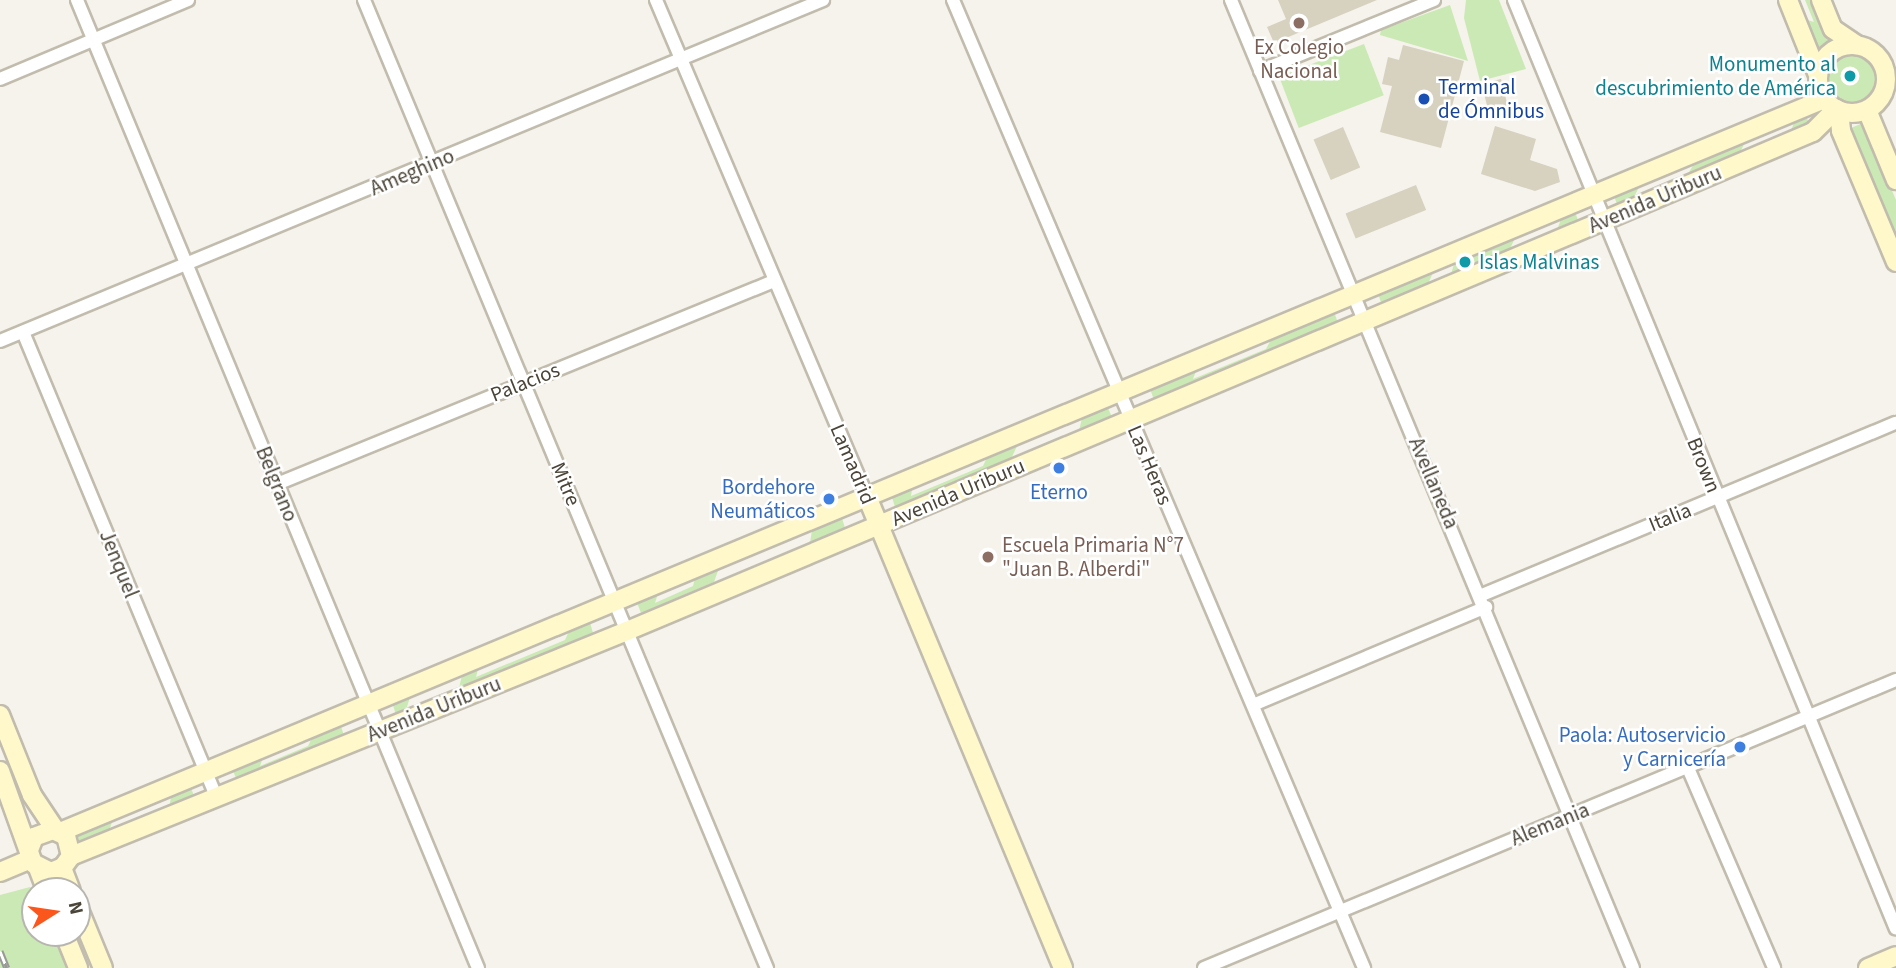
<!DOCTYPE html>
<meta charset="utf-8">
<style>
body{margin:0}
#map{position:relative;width:1896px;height:968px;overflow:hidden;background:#f5f3eb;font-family:"Source Sans 3",sans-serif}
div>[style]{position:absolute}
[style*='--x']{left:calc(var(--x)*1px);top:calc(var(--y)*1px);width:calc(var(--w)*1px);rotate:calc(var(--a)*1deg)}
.green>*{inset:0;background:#cbe9b4;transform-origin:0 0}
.round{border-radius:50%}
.building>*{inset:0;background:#d7d1c0;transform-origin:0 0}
.roads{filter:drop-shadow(2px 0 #c1bcad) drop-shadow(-2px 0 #c1bcad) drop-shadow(0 2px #c1bcad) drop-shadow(0 -2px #c1bcad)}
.street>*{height:12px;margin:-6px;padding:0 6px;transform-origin:6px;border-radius:6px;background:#fff}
.secondary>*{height:18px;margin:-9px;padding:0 9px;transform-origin:9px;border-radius:9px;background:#fff8cb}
.secondary>.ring{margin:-9px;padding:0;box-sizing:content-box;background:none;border:18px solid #fff8cb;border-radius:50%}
.rail>*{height:7px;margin-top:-3.5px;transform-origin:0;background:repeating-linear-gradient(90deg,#fff 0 13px,#999 0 26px);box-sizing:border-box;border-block:2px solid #999}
.dots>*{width:19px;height:19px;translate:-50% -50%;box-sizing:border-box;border:4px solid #fff;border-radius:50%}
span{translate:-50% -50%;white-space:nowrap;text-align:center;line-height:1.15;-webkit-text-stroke:5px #fff;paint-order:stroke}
.education-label{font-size:21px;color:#785e54}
.left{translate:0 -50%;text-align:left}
.culture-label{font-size:21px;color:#0d838f}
.right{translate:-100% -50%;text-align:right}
.transit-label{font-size:21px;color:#164399}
.street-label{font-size:21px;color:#4a4538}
.shop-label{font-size:21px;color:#366cbe}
.north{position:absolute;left:21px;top:877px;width:70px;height:70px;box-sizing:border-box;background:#fff;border:2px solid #b7b5af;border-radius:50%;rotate:78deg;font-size:19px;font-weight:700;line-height:28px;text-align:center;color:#4a4538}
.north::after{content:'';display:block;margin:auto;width:24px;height:32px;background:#fb571c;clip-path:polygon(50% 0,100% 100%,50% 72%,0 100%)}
</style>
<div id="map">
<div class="green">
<i style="clip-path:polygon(1466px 0,1499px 0,1526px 69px,1480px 81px,1464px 18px)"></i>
<i style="clip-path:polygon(1805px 0,1813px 0,1831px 43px,1820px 56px,1801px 18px,1814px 22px)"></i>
<i style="clip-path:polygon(1450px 5px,1468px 61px,1380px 35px,1381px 30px)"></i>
<i style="left:1364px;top:44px;width:55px;height:91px;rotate:69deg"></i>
<i class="round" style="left:1828px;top:54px;width:52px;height:52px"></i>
<i style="clip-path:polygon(1805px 112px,1810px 127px,1789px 136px,1795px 120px,1745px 142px,1738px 157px,1618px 207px,1613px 193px,1642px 181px,1635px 195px,1688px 174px,1698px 157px)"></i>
<i style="clip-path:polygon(1863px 123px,1896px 200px,1896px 248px,1846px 130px)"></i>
<i style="clip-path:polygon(1574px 209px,1579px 223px,1556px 233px,1561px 219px,1515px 238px,1508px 253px,1450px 277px,1456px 258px)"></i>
<i style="clip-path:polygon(1436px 266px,1427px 286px,1382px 305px,1377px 291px)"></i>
<i style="clip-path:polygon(1333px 309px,1338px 323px,1154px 400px,1149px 386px,1198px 366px,1193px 379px,1266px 349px,1274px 334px)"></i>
<i style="clip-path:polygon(1106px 404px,1112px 417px,1079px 431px,1082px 418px,1017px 446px,1011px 459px,895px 507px,891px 494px,913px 484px,911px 496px,983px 466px,989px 453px)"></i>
<i style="clip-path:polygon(841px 515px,845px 528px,810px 543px,812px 530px,719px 568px,714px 582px,641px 613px,636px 600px,659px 590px,655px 603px,693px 586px,696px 575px)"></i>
<i style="clip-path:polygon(589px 619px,593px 633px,459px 688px,462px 675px,410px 697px,406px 710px,396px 715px,392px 702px,479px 665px,476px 677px,565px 640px,571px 627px)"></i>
<i style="clip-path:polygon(340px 723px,344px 736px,237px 781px,232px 768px,264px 755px,260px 766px,308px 746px,314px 734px)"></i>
<i style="clip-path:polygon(190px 786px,195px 798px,169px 809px,171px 797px,112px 822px,108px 834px,77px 847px,73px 835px)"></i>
<i style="clip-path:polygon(30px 887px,36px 891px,28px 907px,35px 933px,54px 933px,69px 968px,0 968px,0 895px)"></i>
</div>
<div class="building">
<i style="clip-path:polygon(1278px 0,1377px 0,1274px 43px,1267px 27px,1286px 19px)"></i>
<i style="clip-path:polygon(1403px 45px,1464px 61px,1441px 148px,1380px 132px,1392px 86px,1382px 84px,1388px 57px,1399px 60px)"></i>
<i style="left:1501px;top:79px;width:36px;height:20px;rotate:76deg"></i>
<i style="clip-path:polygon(1495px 126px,1536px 139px,1530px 160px,1557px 169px,1560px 182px,1535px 191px,1481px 174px)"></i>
<i style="left:1343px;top:127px;width:44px;height:32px;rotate:67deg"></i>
<i style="left:1416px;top:185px;width:27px;height:76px;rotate:68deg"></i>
</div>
<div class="roads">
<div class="street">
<i style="--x:77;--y:0;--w:1048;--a:67.5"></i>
<i style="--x:364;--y:0;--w:1049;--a:67.4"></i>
<i style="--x:656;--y:0;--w:542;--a:66.98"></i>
<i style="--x:953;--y:0;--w:1052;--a:66.99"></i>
<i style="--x:1231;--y:0;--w:1048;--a:67.45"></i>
<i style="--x:1514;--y:0;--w:1004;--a:67.65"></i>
<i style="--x:1260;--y:71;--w:188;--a:-22.2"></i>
<i style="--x:0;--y:79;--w:204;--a:-22.8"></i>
<i style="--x:23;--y:332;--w:503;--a:67.42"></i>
<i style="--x:0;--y:341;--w:891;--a:-22.51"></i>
<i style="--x:277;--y:484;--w:537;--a:-22.22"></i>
<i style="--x:1482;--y:595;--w:448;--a:-22.6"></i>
<i style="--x:1253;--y:705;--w:253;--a:-22.8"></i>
<i style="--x:1688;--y:768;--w:218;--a:66.7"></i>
<i style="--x:1204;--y:968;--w:750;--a:-22.6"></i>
</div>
<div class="secondary">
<i style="--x:1788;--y:0;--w:81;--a:68.2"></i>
<i style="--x:1821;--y:0;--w:31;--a:68"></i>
<i style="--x:1833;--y:29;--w:29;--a:34"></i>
<i class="ring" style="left:1818px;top:45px;width:50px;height:50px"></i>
<i style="--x:1867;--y:110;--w:76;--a:67.5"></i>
<i style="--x:1839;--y:111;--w:20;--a:84"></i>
<i style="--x:1841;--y:131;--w:142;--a:67.2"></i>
<i style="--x:868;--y:499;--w:508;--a:67.42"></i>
<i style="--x:0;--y:715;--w:86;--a:68.2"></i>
<i style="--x:32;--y:795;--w:43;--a:56.3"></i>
<i style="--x:0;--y:771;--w:98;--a:70.3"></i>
<i style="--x:33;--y:863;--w:20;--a:27"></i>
<i style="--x:51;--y:872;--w:13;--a:-23"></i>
<i style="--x:63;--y:867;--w:14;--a:-54"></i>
<i style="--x:71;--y:856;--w:21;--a:-104"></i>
<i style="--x:66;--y:836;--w:14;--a:-155"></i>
<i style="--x:53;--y:830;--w:20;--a:160"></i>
<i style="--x:34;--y:837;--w:14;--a:111"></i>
<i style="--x:60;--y:832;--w:1910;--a:-22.56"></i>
<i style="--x:71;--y:856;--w:600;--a:-22.03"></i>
<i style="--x:627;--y:631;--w:1059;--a:-22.79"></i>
<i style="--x:1603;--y:221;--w:228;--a:-23"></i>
<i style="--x:1813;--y:132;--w:33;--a:-45"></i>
<i style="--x:38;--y:868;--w:25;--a:69"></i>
<i style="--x:62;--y:868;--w:25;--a:69"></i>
<i style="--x:0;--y:872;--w:33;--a:-23"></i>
<i style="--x:77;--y:905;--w:68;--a:67.6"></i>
<i style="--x:64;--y:933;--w:38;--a:68"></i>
<i style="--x:1868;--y:968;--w:30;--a:-23"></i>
</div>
</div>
<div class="rail">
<i style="--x:0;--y:951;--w:18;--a:68"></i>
</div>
<div class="dots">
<i style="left:1299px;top:23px;background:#8d6e63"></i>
<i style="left:1850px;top:76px;background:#0f9aa8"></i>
<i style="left:1424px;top:99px;background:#1a4fb4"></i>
<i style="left:1465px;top:262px;background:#0f9aa8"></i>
<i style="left:1059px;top:468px;background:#3f7fe0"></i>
<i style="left:829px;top:499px;background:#3f7fe0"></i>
<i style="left:988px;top:557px;background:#8d6e63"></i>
<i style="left:1740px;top:747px;background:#3f7fe0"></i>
</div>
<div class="education-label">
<span style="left:1299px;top:59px">Ex Colegio<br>Nacional</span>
<span class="left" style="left:1002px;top:557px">Escuela Primaria N°7<br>"Juan B. Alberdi"</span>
</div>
<div class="culture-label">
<span class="right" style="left:1836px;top:76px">Monumento al<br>descubrimiento de América</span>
<span class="left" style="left:1479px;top:262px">Islas Malvinas</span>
</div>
<div class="transit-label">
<span class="left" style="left:1438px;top:99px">Terminal<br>de Ómnibus</span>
</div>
<div class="street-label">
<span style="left:412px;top:172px;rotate:-23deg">Ameghino</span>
<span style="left:1655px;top:199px;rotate:-23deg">Avenida Uriburu</span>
<span style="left:525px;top:382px;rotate:-22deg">Palacios</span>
<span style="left:853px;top:464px;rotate:67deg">Lamadrid</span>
<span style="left:1150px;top:465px;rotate:67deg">Las Heras</span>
<span style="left:1704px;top:465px;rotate:68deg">Brown</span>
<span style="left:1434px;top:483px;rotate:67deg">Avellaneda</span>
<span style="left:277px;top:484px;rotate:68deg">Belgrano</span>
<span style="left:566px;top:484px;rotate:67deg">Mitre</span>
<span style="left:958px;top:492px;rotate:-23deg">Avenida Uriburu</span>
<span style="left:1670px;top:517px;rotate:-22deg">Italia</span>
<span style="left:119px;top:564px;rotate:68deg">Jenquel</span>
<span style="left:434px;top:709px;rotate:-22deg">Avenida Uriburu</span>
<span style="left:1550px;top:824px;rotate:-22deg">Alemania</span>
</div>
<div class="shop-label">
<span class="right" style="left:815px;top:499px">Bordehore<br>Neumáticos</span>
<span style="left:1059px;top:492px">Eterno</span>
<span class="right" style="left:1726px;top:747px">Paola: Autoservicio<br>y Carnicería</span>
</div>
<div class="north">N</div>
</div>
